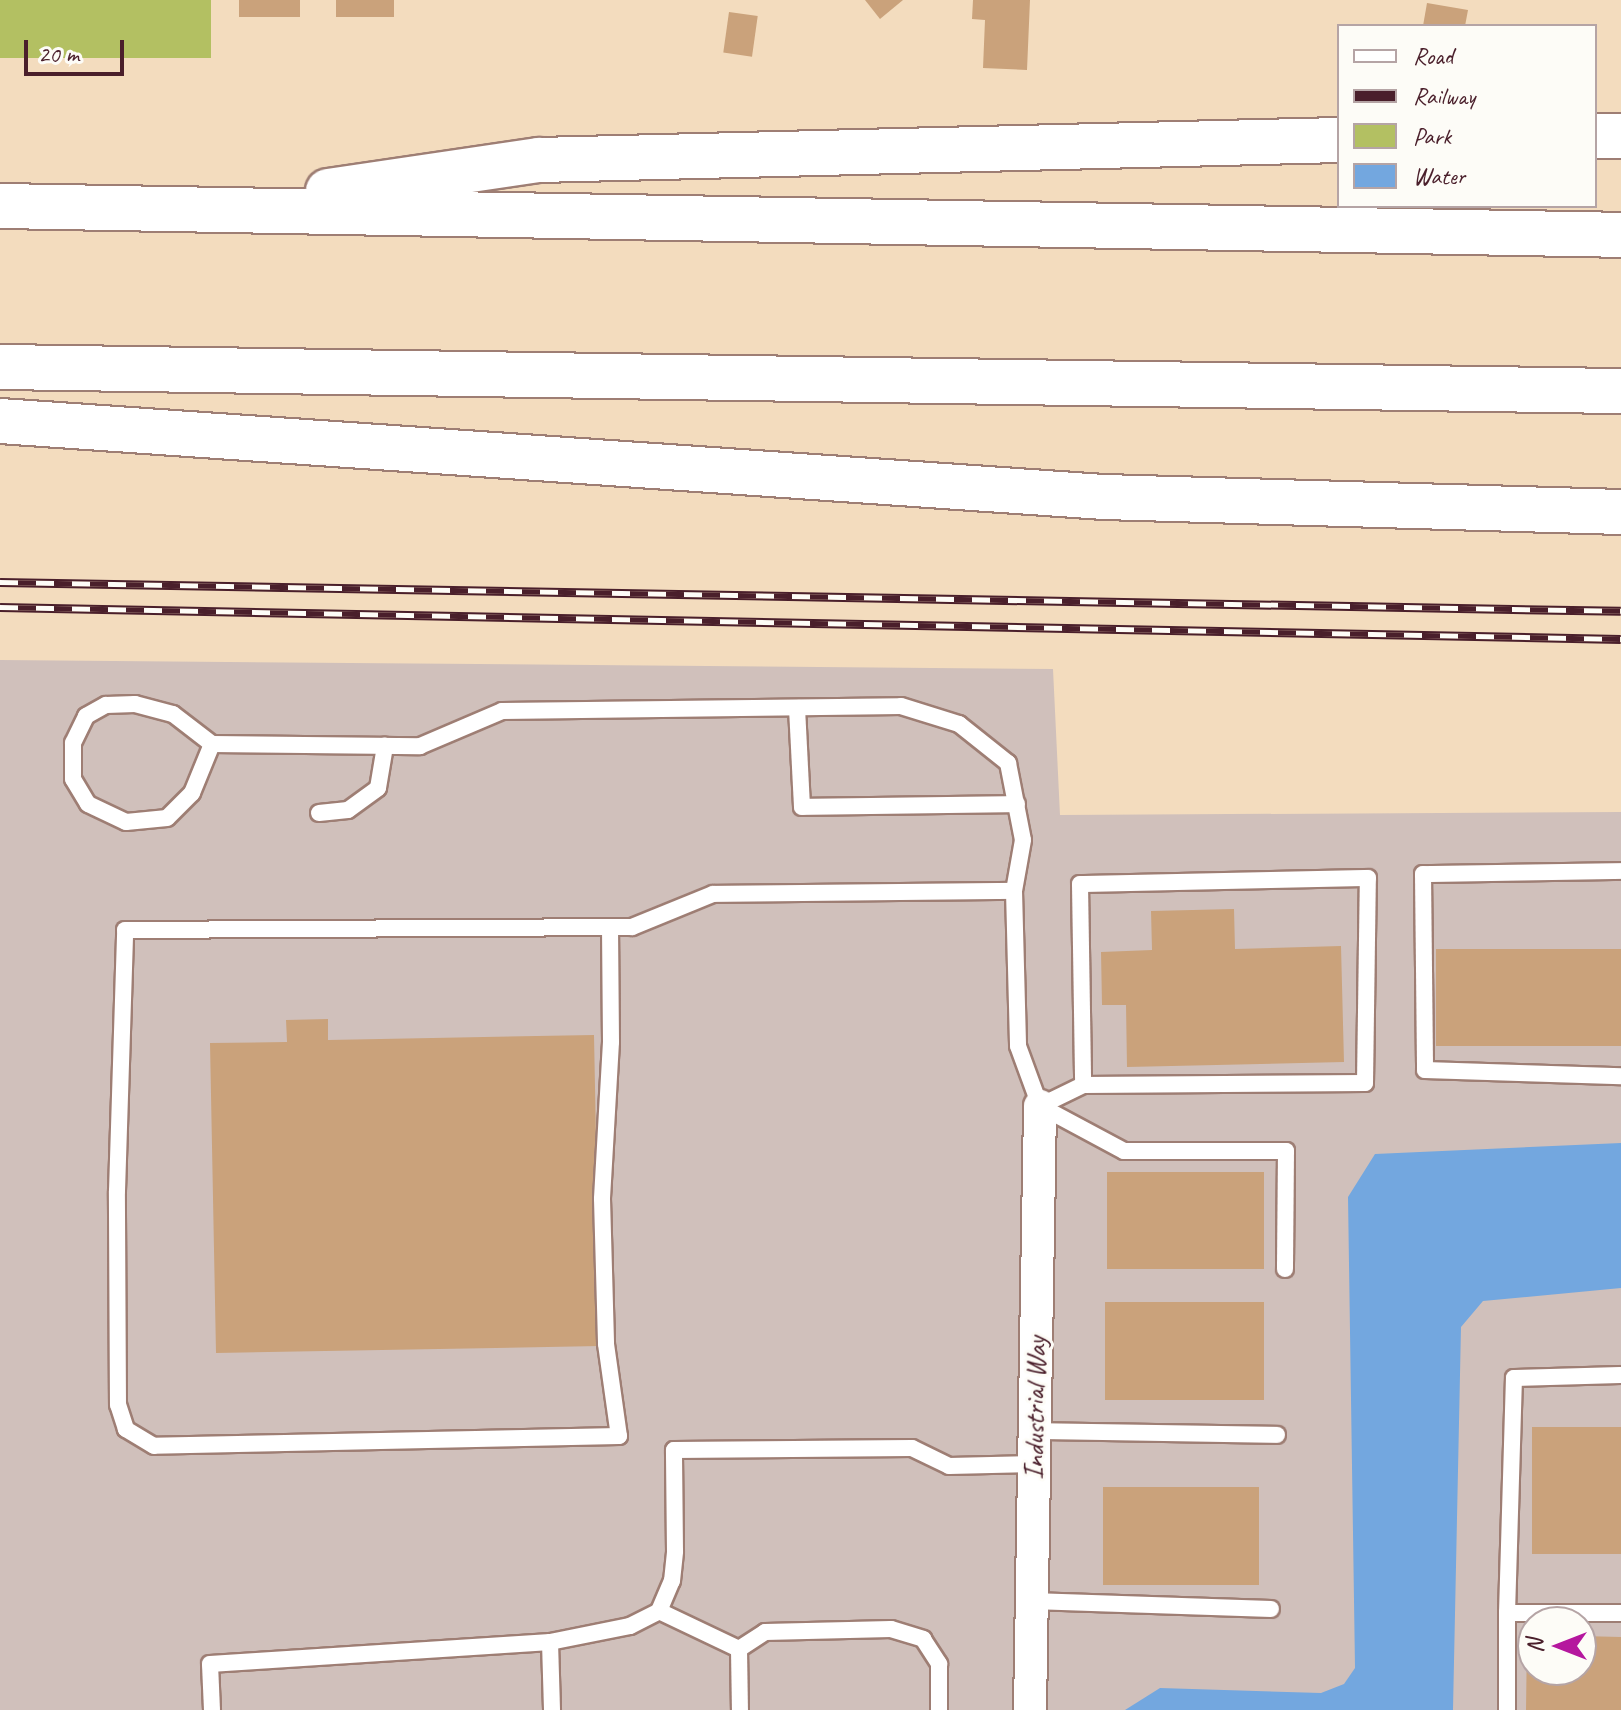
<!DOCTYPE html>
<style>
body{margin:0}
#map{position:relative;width:1621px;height:1710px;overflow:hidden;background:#f3dcbe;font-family:Caveat,sans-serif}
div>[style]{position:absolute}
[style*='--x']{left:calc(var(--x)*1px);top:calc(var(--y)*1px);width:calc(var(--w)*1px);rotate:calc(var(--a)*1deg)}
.industrial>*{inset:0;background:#d0c0bb}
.green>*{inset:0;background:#b3c062;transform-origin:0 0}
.water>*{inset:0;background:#73a7df}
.building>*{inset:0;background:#caa27b;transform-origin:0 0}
.roads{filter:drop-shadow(2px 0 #9e7e74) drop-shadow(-2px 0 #9e7e74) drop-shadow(0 2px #9e7e74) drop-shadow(0 -2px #9e7e74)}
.lane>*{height:16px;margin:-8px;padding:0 8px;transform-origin:8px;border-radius:8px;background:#fff}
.street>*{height:32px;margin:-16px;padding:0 16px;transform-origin:16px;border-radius:16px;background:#fff}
.highway>*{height:44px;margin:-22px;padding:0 22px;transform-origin:22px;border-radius:22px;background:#fff}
.rail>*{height:9px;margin-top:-4.5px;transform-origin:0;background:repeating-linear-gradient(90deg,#fdfcf7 0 18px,#4a1f2b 0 36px);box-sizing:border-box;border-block:2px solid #4a1f2b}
span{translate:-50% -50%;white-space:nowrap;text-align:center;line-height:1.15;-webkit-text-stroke:6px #fdfcf7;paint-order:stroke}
.street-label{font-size:28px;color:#4a1f2b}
.legend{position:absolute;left:1337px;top:24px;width:260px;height:184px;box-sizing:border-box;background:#fdfcf7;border:2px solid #b5a4a5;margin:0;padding:10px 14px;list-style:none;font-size:24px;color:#4a1f2b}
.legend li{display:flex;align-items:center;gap:16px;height:40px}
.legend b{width:40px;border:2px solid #b5a4a5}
.north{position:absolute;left:1517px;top:1606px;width:80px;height:80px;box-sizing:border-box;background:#fdfcf7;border:2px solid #b5a4a5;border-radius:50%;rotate:270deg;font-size:22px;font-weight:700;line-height:32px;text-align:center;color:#4a1f2b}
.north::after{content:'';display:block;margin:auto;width:28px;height:36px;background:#b5179e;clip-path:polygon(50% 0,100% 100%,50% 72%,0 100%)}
.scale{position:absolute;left:24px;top:40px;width:100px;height:36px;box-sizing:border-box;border:4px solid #4a1f2b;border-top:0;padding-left:10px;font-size:24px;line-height:28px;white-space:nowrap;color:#4a1f2b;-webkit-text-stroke:6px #fdfcf7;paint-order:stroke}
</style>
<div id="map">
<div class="industrial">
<i style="clip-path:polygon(evenodd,0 660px,1053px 669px,1060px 815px,1621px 812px,1621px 1710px,0 1710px,0 660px,1533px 1622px,1581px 1622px,1581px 1670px,1533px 1670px,1533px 1622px)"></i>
</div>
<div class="green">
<i style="left:0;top:0;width:211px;height:58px"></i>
</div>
<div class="water">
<i style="clip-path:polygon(1621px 1143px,1621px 1288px,1483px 1301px,1461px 1327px,1453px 1710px,1125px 1710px,1160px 1688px,1321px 1693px,1344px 1684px,1355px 1668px,1348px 1197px,1375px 1154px)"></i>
</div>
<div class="building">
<i style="left:239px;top:0;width:61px;height:17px"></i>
<i style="left:336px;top:0;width:58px;height:17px"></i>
<i style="clip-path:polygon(865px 0,903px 0,880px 19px)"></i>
<i style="clip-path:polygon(973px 0,1030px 0,1027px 70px,983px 68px,985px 20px,972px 19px)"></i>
<i style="clip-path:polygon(1427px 3px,1468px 10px,1465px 26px,1423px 26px)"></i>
<i style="left:729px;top:12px;width:29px;height:41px;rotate:8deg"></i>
<i style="clip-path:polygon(1234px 909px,1235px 949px,1341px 946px,1344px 1062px,1127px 1067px,1126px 1005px,1102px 1005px,1101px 952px,1152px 950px,1151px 911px)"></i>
<i style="left:1621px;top:949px;width:97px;height:185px;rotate:90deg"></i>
<i style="clip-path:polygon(328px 1019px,328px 1040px,594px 1035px,600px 1346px,216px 1353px,210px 1043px,287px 1042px,286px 1020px)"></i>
<i style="left:1107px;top:1172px;width:157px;height:97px"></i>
<i style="left:1105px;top:1302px;width:159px;height:98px"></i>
<i style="left:1532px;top:1427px;width:89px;height:127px"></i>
<i style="left:1103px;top:1487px;width:156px;height:98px"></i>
<i style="clip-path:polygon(1527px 1636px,1533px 1636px,1533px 1670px,1581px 1670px,1581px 1636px,1621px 1637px,1621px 1710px,1526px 1710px)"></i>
</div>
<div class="roads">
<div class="lane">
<i style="--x:797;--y:708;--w:99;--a:87.1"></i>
<i style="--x:802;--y:807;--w:215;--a:-0.8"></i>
<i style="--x:212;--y:744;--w:53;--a:112.2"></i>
<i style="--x:192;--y:793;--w:35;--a:135"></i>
<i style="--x:167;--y:818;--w:41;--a:174.4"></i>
<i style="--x:126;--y:822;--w:42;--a:-154.7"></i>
<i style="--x:88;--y:804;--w:29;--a:-121"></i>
<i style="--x:73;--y:779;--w:36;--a:-90"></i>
<i style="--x:73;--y:743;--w:30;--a:-64"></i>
<i style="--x:86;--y:716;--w:23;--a:-29"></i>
<i style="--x:106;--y:705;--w:29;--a:-2"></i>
<i style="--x:135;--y:704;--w:39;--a:15"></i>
<i style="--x:173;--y:714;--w:49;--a:37.6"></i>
<i style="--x:212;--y:744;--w:208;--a:0.6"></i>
<i style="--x:420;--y:746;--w:89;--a:-23.1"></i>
<i style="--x:502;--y:711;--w:399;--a:-0.7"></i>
<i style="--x:901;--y:706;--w:61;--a:17.2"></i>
<i style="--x:959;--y:724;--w:63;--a:38.5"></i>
<i style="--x:1008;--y:763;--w:78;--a:79"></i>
<i style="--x:1023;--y:840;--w:52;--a:100"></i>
<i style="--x:319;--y:813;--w:29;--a:-6"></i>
<i style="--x:348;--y:810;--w:37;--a:-36"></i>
<i style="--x:378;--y:788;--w:43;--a:-80.5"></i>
<i style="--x:1621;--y:871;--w:198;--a:179.1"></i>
<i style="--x:1423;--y:874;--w:196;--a:89.4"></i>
<i style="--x:1425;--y:1070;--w:196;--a:1.8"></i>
<i style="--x:610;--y:927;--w:115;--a:89.5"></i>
<i style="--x:611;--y:1042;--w:157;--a:93.3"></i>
<i style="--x:602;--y:1199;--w:145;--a:88.4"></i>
<i style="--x:606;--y:1344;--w:93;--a:82"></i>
<i style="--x:619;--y:1436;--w:465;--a:178.8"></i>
<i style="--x:154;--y:1446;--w:33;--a:-149"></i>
<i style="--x:126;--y:1429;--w:25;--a:-108"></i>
<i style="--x:118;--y:1405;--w:214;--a:-90.3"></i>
<i style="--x:117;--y:1191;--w:261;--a:-88.2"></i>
<i style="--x:125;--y:930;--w:507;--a:-0.34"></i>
<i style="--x:632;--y:927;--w:87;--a:-22.2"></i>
<i style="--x:713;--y:894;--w:301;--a:-0.6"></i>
<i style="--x:1014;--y:891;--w:155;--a:88.5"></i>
<i style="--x:1018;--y:1046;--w:64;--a:69.9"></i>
<i style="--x:1040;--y:1106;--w:95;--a:28.2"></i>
<i style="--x:1124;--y:1151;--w:162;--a:0"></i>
<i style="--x:1286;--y:1151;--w:118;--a:90.5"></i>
<i style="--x:1040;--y:1106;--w:48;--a:-26"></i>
<i style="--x:1083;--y:1085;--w:282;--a:-0.4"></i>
<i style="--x:1365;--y:1083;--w:205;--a:-89.2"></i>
<i style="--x:1368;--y:878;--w:288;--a:178.8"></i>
<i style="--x:1080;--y:884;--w:201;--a:89.1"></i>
<i style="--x:1035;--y:1431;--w:242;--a:0.9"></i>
<i style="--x:1032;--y:1601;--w:239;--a:1.9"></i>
<i style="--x:659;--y:1611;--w:89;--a:25.4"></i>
<i style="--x:1507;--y:1613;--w:235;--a:-88.3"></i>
<i style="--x:1514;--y:1378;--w:107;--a:-1.6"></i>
<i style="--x:550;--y:1642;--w:68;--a:88.3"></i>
<i style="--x:739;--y:1649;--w:31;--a:-33"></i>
<i style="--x:765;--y:1632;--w:126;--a:-1.4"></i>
<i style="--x:891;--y:1629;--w:34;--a:17"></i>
<i style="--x:923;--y:1639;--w:30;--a:57"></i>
<i style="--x:939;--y:1664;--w:46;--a:90"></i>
<i style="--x:739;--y:1649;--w:61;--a:89.1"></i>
<i style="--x:212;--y:1710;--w:46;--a:-92.5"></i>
<i style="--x:210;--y:1664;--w:341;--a:-3.7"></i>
<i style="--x:550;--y:1642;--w:82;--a:-11.3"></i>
<i style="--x:630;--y:1626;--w:33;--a:-27"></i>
<i style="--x:659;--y:1611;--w:33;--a:-67"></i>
<i style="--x:672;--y:1581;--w:30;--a:-84"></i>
<i style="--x:675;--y:1551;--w:101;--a:-90.6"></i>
<i style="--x:674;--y:1450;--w:238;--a:-0.5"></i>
<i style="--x:912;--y:1448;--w:41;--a:25.9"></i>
<i style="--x:949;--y:1466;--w:85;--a:-1.3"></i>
<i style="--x:1507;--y:1710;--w:97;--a:-90"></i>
<i style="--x:1507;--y:1613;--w:114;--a:0"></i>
</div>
<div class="street">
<i style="--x:1030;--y:1710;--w:604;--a:-89.05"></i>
</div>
<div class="highway">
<i style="--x:1595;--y:136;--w:26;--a:0"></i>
<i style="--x:328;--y:191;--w:213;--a:-8.4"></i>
<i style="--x:539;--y:160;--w:800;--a:-1.43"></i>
<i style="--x:0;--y:206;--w:1621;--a:1.02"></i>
<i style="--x:0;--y:367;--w:1621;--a:0.85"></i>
<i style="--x:0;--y:421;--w:1107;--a:3.94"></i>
<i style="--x:1104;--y:497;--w:517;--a:1.66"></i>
</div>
</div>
<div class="rail">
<i style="--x:0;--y:582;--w:1621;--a:1.02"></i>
<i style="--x:0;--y:607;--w:1621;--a:1.13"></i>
</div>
<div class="street-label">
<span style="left:1035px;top:1408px;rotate:-89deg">Industrial Way</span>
</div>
<ul class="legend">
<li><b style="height:10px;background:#fff"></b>Road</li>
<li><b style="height:10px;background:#4a1f2b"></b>Railway</li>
<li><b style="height:22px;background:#b3c062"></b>Park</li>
<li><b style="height:22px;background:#73a7df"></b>Water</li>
</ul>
<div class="north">N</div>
<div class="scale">20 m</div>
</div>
